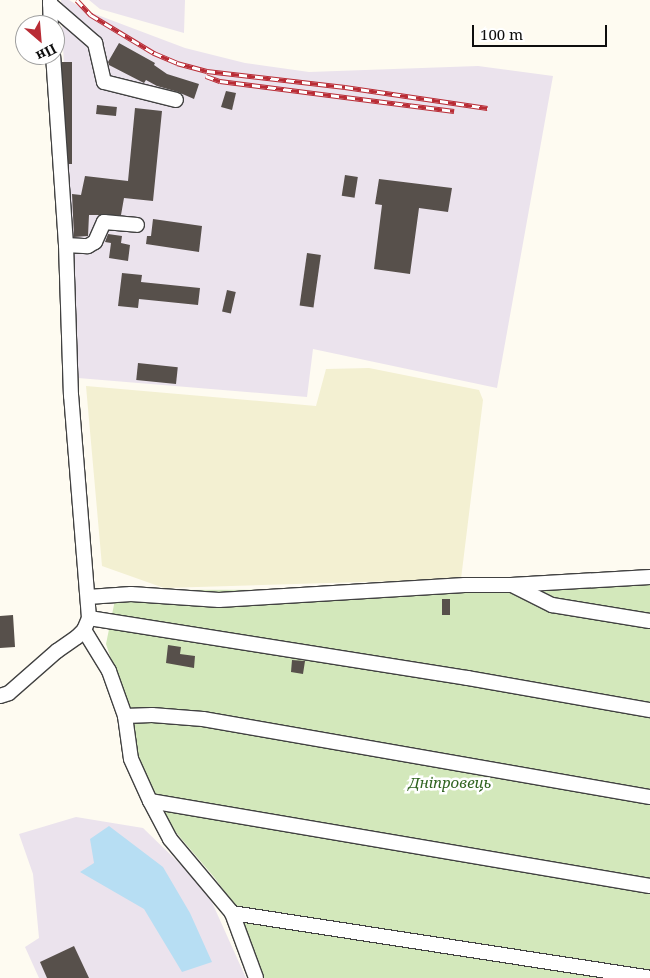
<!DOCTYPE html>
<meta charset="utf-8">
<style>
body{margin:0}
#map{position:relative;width:650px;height:978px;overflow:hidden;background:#fefbf1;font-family:"Noto Serif",serif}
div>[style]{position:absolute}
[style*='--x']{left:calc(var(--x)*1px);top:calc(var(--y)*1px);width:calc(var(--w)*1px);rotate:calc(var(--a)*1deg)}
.industrial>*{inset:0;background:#ebe3ed}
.farmland>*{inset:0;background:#f3f0d2}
.green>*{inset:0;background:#d3e8bb}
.water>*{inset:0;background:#b7def3}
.building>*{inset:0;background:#57504b;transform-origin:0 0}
.roads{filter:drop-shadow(1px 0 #414141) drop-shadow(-1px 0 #414141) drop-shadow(0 1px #414141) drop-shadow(0 -1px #414141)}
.minor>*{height:14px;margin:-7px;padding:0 7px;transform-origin:7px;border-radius:7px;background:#fff}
.rail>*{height:4.5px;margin-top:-2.25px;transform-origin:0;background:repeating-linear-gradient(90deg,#fff 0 8px,#b92c35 0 16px);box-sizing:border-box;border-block:1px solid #b92c35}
span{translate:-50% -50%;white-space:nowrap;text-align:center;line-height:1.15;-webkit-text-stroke:5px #fff;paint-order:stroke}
.park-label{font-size:15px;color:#306421;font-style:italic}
.north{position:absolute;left:15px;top:15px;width:50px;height:50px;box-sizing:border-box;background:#fff;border:1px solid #9f9f9f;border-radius:50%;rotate:153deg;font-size:14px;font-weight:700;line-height:20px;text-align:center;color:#0e0e0e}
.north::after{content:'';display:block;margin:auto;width:18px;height:22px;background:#b92c35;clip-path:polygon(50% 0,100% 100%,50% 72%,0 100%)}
.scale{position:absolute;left:472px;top:25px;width:135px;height:22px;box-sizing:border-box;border:2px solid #0e0e0e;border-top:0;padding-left:6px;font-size:15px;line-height:18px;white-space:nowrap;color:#0e0e0e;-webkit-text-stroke:4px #fff;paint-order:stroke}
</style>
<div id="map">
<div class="industrial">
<i style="clip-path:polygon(61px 0,69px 0,87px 11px,185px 48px,245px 63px,309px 72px,478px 66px,553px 76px,497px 388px,313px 349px,307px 397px,78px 378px)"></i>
<i style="clip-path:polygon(89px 0,185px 0,184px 33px,100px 9px)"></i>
<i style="clip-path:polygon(76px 817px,143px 828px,206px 889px,246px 978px,39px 978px,25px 947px,39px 938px,33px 874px,19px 834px)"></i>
</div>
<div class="farmland">
<i style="clip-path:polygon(369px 368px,479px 390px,483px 400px,461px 579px,164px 588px,102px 566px,86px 386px,316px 406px,326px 369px)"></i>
</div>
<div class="green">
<i style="clip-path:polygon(650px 580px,650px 978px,262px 978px,238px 910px,214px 877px,167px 822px,140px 760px,125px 701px,106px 644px,117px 590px,508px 589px)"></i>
</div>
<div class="water">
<i style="clip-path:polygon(109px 826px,163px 867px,190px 913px,212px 962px,182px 972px,144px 909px,80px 872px,94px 863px,90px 839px)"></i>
</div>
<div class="building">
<i style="clip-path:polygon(119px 43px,155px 63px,154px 65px,167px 74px,199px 84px,194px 99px,178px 92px,157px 86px,146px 80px,144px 83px,142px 82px,109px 65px,108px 62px)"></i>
<i style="left:62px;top:62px;width:10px;height:102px"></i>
<i style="clip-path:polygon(226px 91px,236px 93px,232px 110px,221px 107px)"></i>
<i style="left:97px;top:105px;width:20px;height:9px;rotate:6deg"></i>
<i style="clip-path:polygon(135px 108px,162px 111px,153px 201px,124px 198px,121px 215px,89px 215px,88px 236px,74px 237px,72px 194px,81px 195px,85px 176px,128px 181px)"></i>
<i style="left:345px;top:175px;width:13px;height:21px;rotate:9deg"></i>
<i style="clip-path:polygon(379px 179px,452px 188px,448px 212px,419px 208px,410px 274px,374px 269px,382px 205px,375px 204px)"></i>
<i style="clip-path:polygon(153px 219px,202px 226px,199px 252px,146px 244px,147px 236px,151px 236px)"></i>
<i style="clip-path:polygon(108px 234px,122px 236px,121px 243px,130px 245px,128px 261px,109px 258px,111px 243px,105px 242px)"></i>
<i style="left:307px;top:253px;width:14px;height:53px;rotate:8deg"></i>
<i style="clip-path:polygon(122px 273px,142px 275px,141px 282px,200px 288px,198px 305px,139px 299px,138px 308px,118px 306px)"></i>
<i style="left:227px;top:290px;width:9px;height:22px;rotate:13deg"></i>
<i style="left:138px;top:363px;width:40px;height:17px;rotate:6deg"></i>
<i style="left:442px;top:599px;width:8px;height:16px"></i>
<i style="clip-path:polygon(13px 615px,15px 647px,0 648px,0 616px)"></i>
<i style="clip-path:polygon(168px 645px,181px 647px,180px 654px,195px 656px,194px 668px,166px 663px)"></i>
<i style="clip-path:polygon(292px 660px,305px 661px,303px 674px,291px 672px)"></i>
<i style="clip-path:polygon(74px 946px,89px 978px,47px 978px,40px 962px)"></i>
</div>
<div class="roads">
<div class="minor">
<i style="--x:50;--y:1;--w:24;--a:88"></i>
<i style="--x:50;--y:4;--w:60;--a:40.9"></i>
<i style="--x:95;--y:43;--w:40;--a:77"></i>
<i style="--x:104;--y:82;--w:74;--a:14"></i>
<i style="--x:66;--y:245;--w:22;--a:3"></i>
<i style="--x:88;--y:246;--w:8;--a:-30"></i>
<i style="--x:95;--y:242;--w:22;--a:-66"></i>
<i style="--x:104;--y:222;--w:33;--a:5"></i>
<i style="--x:512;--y:585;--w:45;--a:26.6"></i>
<i style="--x:552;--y:605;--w:99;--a:9.3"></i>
<i style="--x:88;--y:597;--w:43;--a:-4"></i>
<i style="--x:131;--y:594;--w:88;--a:3.9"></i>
<i style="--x:219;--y:600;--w:246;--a:-3.5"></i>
<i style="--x:465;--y:585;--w:46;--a:0"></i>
<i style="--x:511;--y:585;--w:139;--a:-3.3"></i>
<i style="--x:89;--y:618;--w:384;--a:9"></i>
<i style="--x:468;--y:678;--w:185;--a:10"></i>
<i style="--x:84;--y:630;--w:48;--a:58.6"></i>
<i style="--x:109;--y:671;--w:48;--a:70.4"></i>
<i style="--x:125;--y:716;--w:43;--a:82.1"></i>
<i style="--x:131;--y:759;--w:46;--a:65.7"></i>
<i style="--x:150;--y:801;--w:43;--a:62.2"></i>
<i style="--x:170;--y:839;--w:97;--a:50"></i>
<i style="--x:232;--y:913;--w:69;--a:69.7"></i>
<i style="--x:0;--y:696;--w:9;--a:-18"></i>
<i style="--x:9;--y:693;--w:64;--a:-41.2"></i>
<i style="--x:57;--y:651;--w:24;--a:-35"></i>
<i style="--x:77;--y:637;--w:10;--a:-45"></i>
<i style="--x:84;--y:630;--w:13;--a:-67"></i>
<i style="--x:89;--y:618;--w:223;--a:-94.6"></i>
<i style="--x:71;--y:396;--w:151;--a:-91.9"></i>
<i style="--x:66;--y:245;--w:190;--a:-93.9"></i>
<i style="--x:125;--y:716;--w:27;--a:-2"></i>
<i style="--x:152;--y:715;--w:51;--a:4.5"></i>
<i style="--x:203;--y:719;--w:454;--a:9.9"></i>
<i style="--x:150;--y:801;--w:507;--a:9.65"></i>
<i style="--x:232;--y:913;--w:423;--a:8.8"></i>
</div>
</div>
<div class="rail">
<i style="--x:77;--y:0;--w:21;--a:47"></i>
<i style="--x:91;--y:15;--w:74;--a:31.1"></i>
<i style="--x:154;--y:53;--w:25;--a:23"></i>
<i style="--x:177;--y:63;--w:31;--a:15"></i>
<i style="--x:207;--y:71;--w:139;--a:6.6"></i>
<i style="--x:345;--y:87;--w:144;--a:8.4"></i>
<i style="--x:206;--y:76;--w:15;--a:20"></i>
<i style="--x:220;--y:81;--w:236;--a:7.3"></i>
</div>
<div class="park-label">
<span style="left:450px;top:783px">Дніпровець</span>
</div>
<div class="north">Пн</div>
<div class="scale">100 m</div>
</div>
